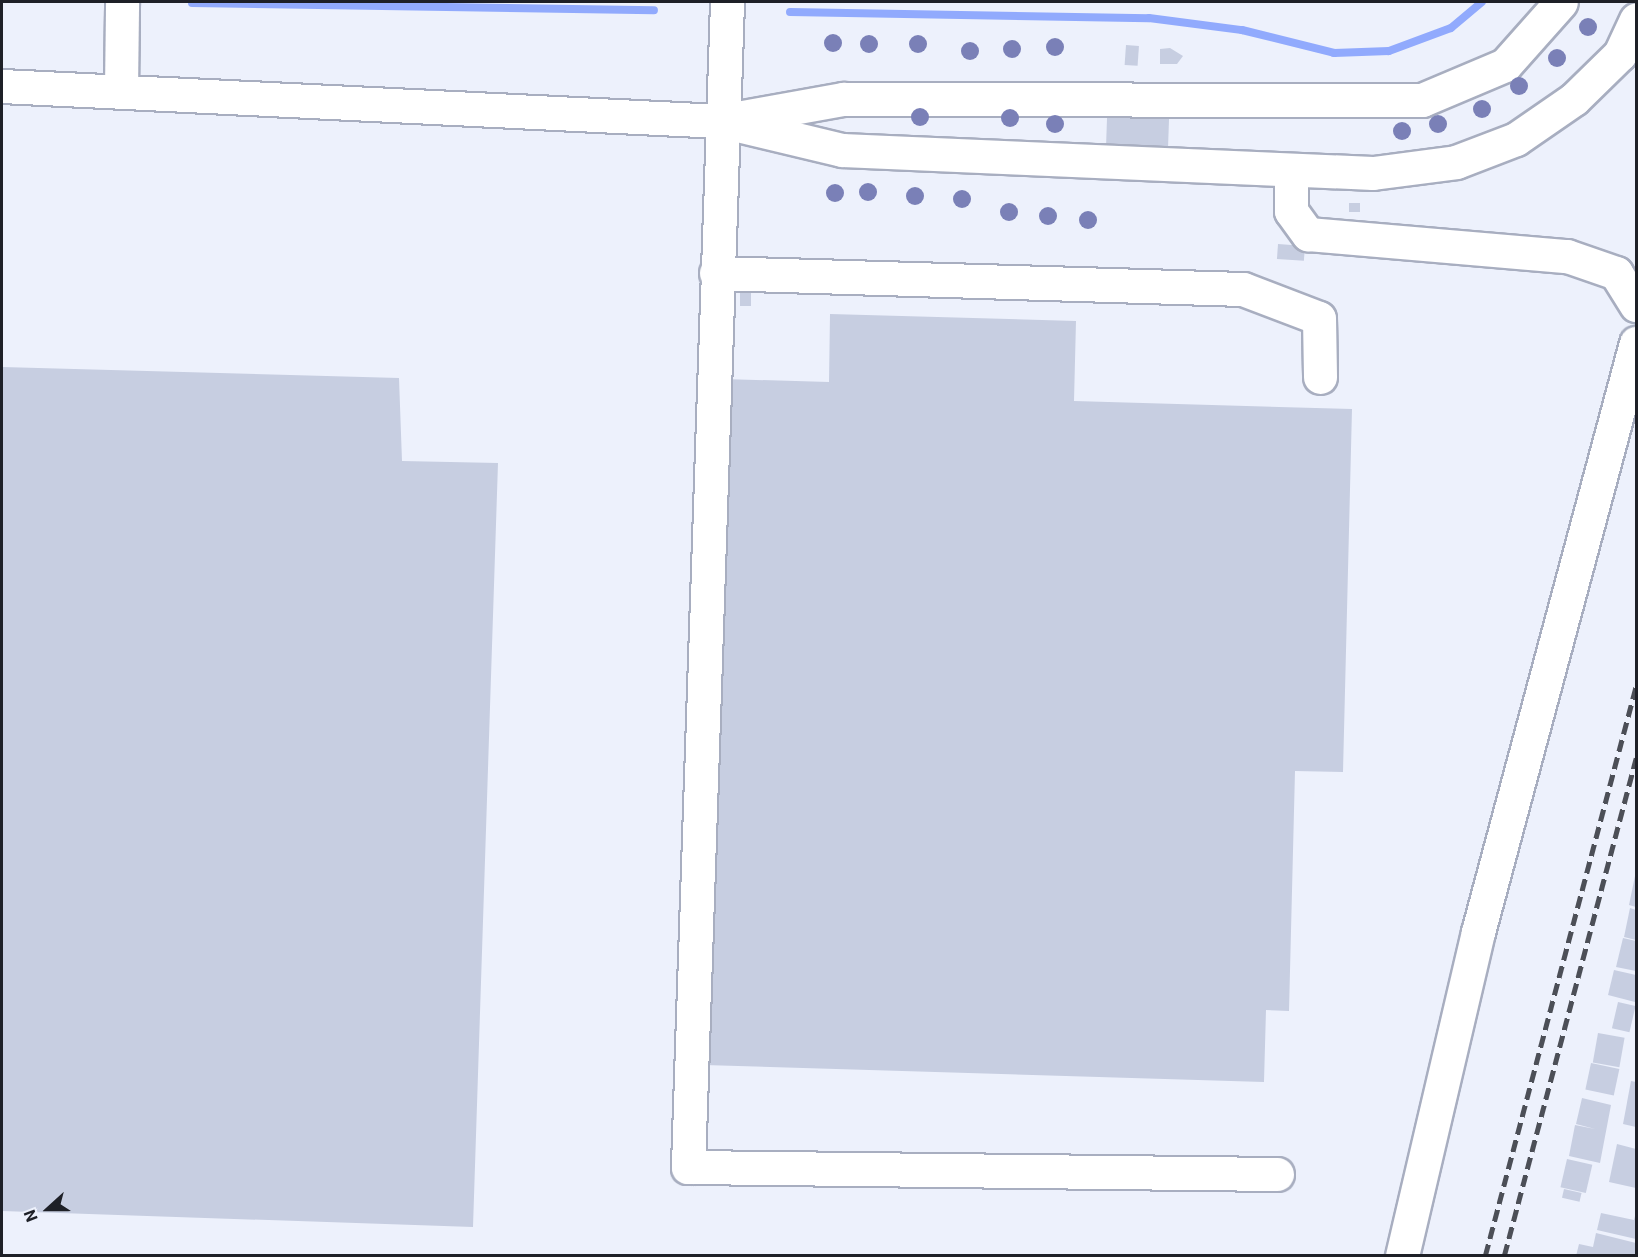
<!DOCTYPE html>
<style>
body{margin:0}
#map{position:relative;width:1638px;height:1257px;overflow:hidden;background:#edf1fc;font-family:Roboto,sans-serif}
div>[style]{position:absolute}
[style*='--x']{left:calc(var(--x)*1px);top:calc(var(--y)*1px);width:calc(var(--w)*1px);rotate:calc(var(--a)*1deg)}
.stream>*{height:8px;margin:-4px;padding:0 4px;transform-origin:4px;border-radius:4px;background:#91aafd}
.building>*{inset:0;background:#c7cee1;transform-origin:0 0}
.roads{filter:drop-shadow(2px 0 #a8aec0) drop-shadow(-2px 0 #a8aec0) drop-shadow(0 2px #a8aec0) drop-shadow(0 -2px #a8aec0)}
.minor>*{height:33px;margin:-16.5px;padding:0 16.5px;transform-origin:16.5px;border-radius:16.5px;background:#fff}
.rail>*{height:4.5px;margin-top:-2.25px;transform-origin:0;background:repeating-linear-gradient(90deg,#4c4f57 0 12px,transparent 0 18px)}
.trees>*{width:18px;height:18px;margin:-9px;border-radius:50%;background:#7a80b7}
span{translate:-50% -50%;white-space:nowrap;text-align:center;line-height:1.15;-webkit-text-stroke:5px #edf1fc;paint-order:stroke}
.frame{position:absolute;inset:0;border:3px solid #1e2027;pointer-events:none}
.north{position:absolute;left:18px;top:1179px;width:60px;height:60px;-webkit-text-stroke:4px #edf1fc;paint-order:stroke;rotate:249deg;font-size:16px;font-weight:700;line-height:24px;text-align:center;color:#1e2027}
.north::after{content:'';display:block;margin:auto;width:21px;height:27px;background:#1e2027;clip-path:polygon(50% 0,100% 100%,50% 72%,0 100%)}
</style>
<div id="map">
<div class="stream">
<i style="--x:192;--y:3;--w:462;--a:0.9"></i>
<i style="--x:790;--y:12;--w:359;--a:1"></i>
<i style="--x:1149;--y:18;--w:94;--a:7.4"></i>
<i style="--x:1242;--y:30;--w:95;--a:14"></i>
<i style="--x:1334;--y:53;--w:55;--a:-2.1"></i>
<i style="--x:1389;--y:51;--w:66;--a:-20.4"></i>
<i style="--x:1451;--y:28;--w:40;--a:-40"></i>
</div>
<div class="building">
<i style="left:1126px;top:45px;width:13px;height:20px;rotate:4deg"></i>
<i style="clip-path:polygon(1170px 48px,1183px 56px,1177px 64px,1160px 64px,1160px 49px)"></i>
<i style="left:1108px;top:90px;width:62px;height:81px;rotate:2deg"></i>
<i style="left:1349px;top:203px;width:11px;height:9px"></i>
<i style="left:1278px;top:244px;width:27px;height:15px;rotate:4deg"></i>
<i style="left:740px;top:285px;width:11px;height:21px"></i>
<i style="clip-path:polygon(830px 314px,1076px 321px,1074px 401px,1352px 409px,1343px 772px,1295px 771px,1289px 1011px,1266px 1010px,1264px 1082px,704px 1065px,723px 379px,829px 382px)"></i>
<i style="clip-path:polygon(2px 367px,399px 378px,402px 461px,498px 463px,473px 1227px,2px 1211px)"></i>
<i style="clip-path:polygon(1635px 876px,1636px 876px,1636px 907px,1629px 905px)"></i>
<i style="clip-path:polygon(1630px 908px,1636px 910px,1636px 940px,1624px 937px)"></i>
<i style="clip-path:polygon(1623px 938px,1636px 941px,1636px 971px,1616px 967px)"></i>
<i style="clip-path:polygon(1614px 970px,1636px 975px,1635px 1002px,1608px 995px)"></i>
<i style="left:1618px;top:1002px;width:18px;height:27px;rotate:13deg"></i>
<i style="left:1598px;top:1033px;width:27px;height:30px;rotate:10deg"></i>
<i style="left:1591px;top:1063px;width:29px;height:27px;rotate:12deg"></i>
<i style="clip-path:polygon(1631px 1081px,1636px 1082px,1636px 1127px,1623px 1124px)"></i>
<i style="clip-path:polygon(1582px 1098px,1611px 1105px,1600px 1163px,1569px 1156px,1575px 1125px,1595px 1129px,1576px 1124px)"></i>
<i style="clip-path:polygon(1617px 1144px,1636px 1149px,1636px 1188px,1609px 1182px)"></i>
<i style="left:1567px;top:1159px;width:26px;height:29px;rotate:13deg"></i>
<i style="left:1564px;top:1189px;width:18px;height:9px;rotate:13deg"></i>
<i style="clip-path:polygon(1636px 1212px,1636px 1239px,1597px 1230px,1601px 1213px,1634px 1220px)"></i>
<i style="clip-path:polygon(1596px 1233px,1636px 1243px,1636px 1256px,1576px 1256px,1579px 1244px,1593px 1247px)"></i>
</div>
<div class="roads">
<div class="minor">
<i style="--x:727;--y:2;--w:1166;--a:91.92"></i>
<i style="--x:688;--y:1167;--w:589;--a:0.68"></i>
<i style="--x:2;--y:86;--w:720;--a:2.79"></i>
<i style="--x:721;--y:121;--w:124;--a:13.5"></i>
<i style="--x:842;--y:150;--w:531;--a:2.48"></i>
<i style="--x:1373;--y:173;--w:84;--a:-7.5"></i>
<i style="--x:1456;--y:162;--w:64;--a:-21"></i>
<i style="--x:1516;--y:139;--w:70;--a:-34.6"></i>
<i style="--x:1574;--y:99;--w:64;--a:-44.4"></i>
<i style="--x:1620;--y:54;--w:38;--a:-65"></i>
<i style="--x:121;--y:90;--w:88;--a:-89.3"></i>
<i style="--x:731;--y:119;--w:114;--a:-10.1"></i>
<i style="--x:843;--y:99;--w:579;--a:0.1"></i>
<i style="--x:1422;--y:100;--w:90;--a:-22.9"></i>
<i style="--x:1505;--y:65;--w:84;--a:-48.4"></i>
<i style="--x:1291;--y:171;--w:40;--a:90"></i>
<i style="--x:1291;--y:211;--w:29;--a:54"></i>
<i style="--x:1308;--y:234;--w:260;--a:4.9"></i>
<i style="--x:1567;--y:256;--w:52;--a:19.1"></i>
<i style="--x:1616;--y:273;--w:38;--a:58"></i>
<i style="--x:716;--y:273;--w:527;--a:1.74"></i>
<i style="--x:1243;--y:289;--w:81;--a:20.9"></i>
<i style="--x:1319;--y:318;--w:59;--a:89"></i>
<i style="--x:1402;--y:1256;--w:333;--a:-76.8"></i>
<i style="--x:1478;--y:932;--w:610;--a:-74.98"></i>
</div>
</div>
<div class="rail">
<i style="--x:1485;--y:1256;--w:590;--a:-75.16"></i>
<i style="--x:1504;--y:1256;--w:515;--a:-75.15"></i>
</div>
<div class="trees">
<i style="left:1588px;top:27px"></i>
<i style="left:833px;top:43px"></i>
<i style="left:869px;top:44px"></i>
<i style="left:918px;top:44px"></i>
<i style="left:1055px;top:47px"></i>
<i style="left:1012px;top:49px"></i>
<i style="left:970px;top:51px"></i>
<i style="left:1557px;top:58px"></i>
<i style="left:1519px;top:86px"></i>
<i style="left:1482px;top:109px"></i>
<i style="left:920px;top:117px"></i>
<i style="left:1010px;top:118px"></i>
<i style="left:1055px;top:124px"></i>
<i style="left:1438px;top:124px"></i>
<i style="left:1402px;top:131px"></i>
<i style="left:868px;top:192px"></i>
<i style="left:835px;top:193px"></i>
<i style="left:915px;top:196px"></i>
<i style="left:962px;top:199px"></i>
<i style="left:1009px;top:212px"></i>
<i style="left:1048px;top:216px"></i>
<i style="left:1088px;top:220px"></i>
</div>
<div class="frame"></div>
<div class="north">N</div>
</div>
